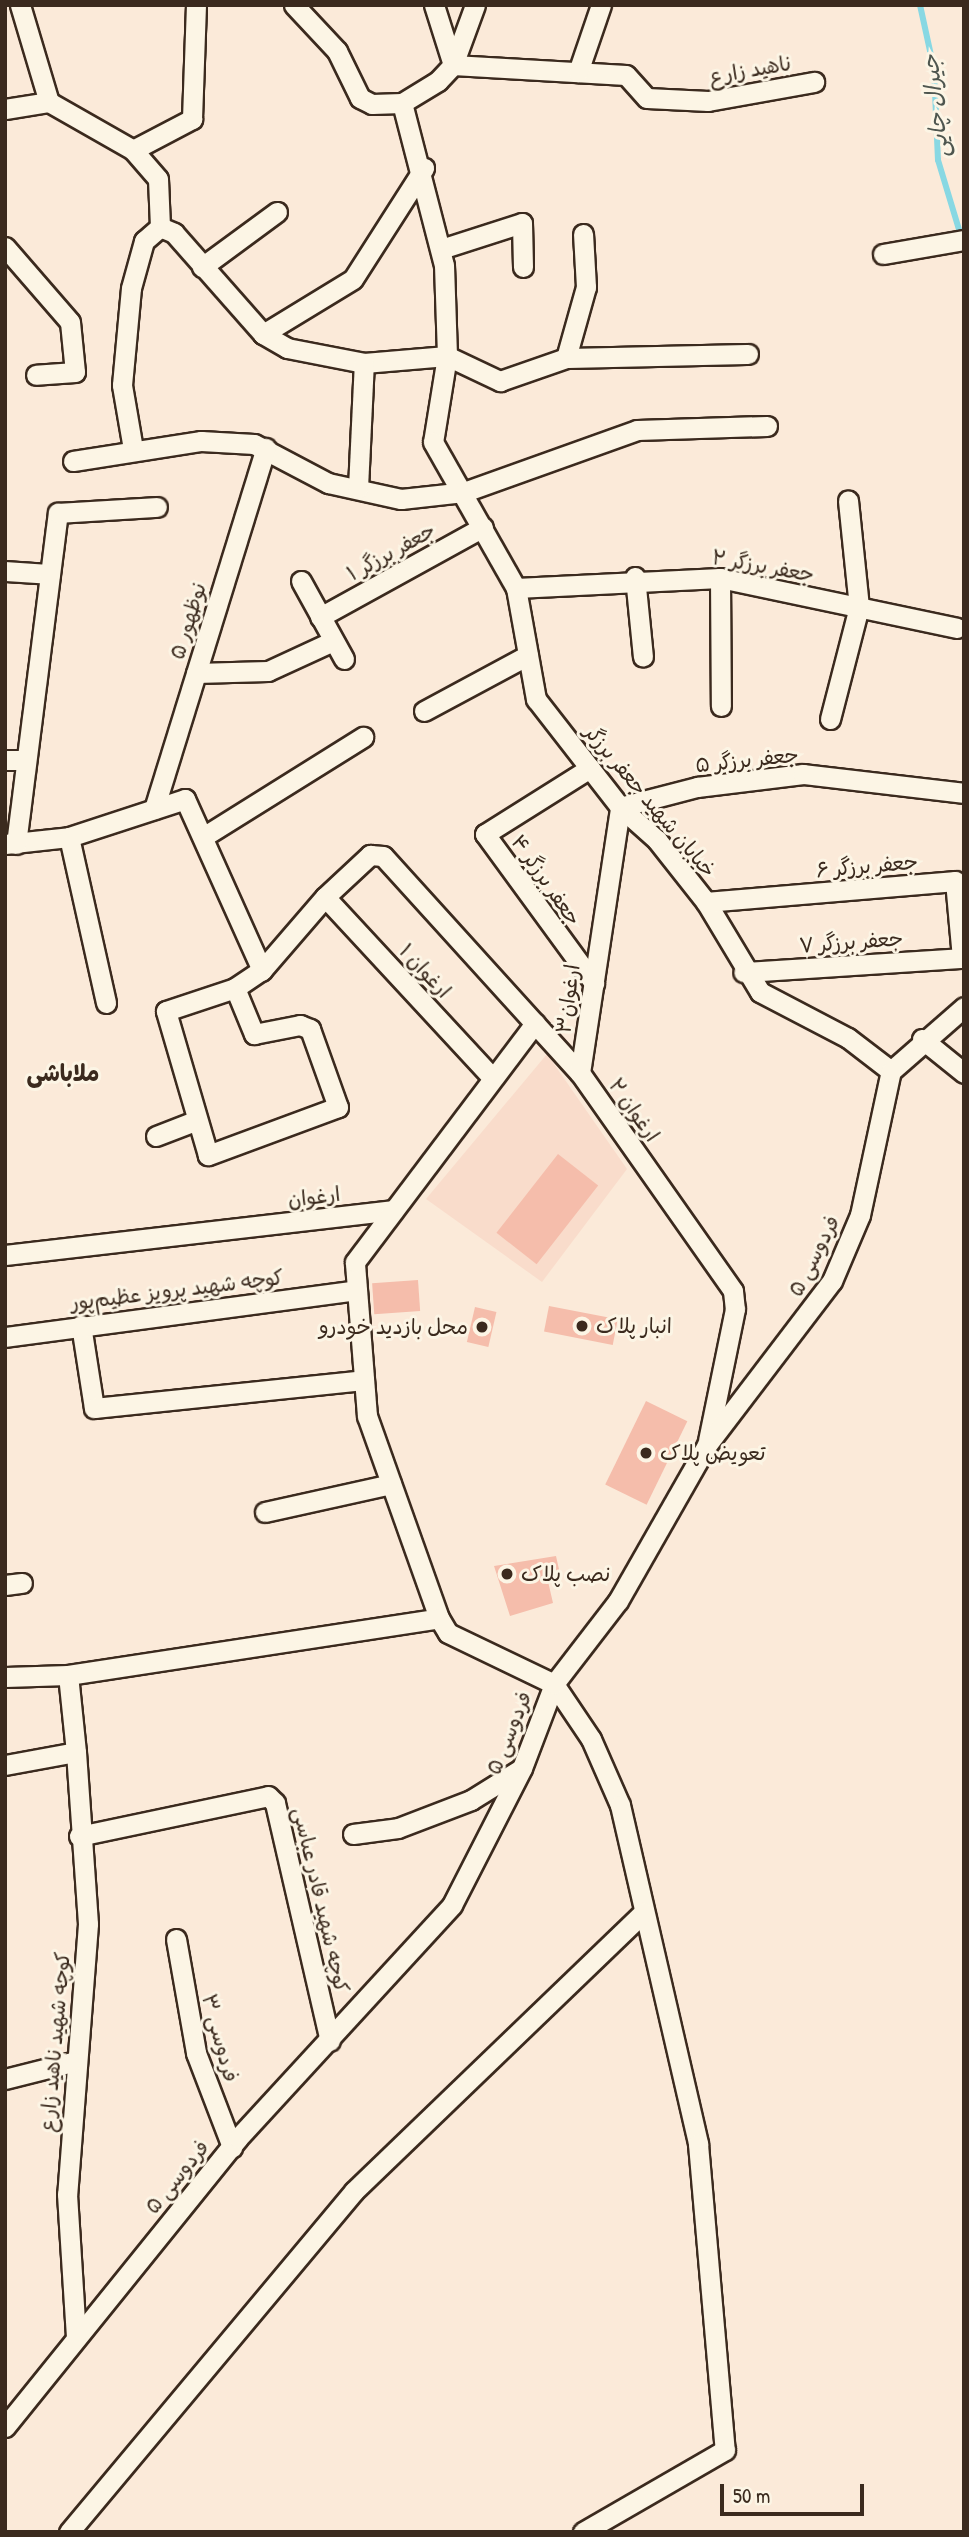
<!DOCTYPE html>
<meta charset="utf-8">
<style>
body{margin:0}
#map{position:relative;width:969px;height:2537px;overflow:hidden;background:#fbead9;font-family:"Patrick Hand","Playpen Sans Arabic",sans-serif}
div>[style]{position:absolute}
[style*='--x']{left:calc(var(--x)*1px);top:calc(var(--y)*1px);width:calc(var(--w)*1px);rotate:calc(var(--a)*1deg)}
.built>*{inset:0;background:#f9dccb}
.stream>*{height:6px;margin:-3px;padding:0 3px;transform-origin:3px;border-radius:3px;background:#88d8e3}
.building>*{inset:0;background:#f5bdab;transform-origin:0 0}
.roads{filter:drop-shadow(2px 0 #3b2a1e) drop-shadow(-2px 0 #3b2a1e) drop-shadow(0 2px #3b2a1e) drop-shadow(0 -2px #3b2a1e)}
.minor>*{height:19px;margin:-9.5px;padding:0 9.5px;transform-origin:9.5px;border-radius:9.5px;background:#fcf5e5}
.dots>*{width:19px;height:19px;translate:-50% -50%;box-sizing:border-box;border:4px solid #fcf5e5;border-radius:50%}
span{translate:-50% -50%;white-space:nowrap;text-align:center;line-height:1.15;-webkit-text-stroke:6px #fcf5e5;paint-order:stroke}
.street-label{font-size:21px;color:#3b2a1e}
.poi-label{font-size:21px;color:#3b2a1e}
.left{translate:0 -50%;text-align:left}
.right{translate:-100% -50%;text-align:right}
.water-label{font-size:23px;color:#4e564f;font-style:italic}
.neighbourhood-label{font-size:23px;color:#3b2a1e;font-weight:700}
.frame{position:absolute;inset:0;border:7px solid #3b2a1e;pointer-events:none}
.scale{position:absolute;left:720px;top:2484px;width:144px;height:32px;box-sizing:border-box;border:4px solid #3b2a1e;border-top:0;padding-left:9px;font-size:21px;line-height:24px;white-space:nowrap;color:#3b2a1e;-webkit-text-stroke:5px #fcf5e5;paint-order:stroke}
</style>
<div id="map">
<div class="built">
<i style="clip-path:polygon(547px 1054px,627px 1169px,542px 1282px,426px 1199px)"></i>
</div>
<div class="stream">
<i style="--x:920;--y:5;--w:66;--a:77.7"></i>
<i style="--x:934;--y:69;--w:91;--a:87.5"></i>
<i style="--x:938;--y:160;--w:79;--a:73.2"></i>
</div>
<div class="building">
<i style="left:558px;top:1154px;width:51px;height:100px;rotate:38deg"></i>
<i style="left:418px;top:1280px;width:31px;height:46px;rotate:86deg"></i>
<i style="left:549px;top:1306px;width:70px;height:26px;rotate:11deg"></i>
<i style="left:475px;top:1307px;width:22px;height:36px;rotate:13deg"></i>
<i style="left:646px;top:1401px;width:46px;height:93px;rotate:26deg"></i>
<i style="clip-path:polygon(556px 1556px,560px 1574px,547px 1577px,553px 1603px,510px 1616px,494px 1566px)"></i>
</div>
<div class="roads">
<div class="minor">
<i style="--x:20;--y:5;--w:101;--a:73.4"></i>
<i style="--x:49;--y:102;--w:97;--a:29.7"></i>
<i style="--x:133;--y:150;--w:38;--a:49"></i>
<i style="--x:158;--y:179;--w:48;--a:87.6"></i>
<i style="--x:294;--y:5;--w:63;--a:46.9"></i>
<i style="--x:337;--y:51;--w:52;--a:63.9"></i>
<i style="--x:360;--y:98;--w:13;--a:27"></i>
<i style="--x:372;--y:104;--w:30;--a:-2"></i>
<i style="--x:402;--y:103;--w:42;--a:-31.4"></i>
<i style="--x:438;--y:81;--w:22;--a:-47"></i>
<i style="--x:453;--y:65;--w:64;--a:-69.9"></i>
<i style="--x:434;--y:5;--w:63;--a:72.4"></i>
<i style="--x:453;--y:65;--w:173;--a:3.3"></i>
<i style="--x:626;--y:75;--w:31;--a:48"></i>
<i style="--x:647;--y:98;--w:61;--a:2.8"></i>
<i style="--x:708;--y:101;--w:108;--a:-10.2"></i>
<i style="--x:578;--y:72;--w:71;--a:-71.1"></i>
<i style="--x:402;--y:103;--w:167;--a:75.5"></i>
<i style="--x:444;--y:265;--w:91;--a:88.1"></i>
<i style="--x:447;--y:356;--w:87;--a:99.2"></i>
<i style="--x:433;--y:442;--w:168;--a:60.4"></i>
<i style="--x:516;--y:588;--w:113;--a:79.8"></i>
<i style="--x:536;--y:699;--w:137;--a:52.1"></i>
<i style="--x:620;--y:807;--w:50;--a:41.7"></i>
<i style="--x:657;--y:840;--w:79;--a:51.7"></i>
<i style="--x:706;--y:902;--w:105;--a:59"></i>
<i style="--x:760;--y:992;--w:99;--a:27.6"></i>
<i style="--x:848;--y:1038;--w:54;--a:37.5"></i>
<i style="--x:5;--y:109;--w:45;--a:-9"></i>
<i style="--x:133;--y:150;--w:67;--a:-27.7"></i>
<i style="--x:192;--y:119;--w:114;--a:-88"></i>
<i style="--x:5;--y:247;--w:99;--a:49.1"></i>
<i style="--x:70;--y:322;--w:50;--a:84.3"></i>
<i style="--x:75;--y:372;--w:39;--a:176"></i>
<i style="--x:441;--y:249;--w:85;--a:-17.8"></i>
<i style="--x:522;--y:223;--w:44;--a:88.7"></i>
<i style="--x:883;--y:254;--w:82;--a:-9.8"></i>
<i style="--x:202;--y:267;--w:93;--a:-36.3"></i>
<i style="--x:263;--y:334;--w:105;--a:-31.4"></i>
<i style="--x:353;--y:279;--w:132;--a:-57.4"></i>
<i style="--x:566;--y:358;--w:182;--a:-1.3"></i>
<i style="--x:133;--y:449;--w:65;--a:-99.8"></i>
<i style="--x:122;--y:385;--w:97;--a:-84.7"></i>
<i style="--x:131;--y:288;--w:49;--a:-74.5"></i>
<i style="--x:144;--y:241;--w:21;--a:-41"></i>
<i style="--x:160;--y:227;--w:15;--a:23"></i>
<i style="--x:174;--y:233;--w:135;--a:48.6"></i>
<i style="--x:263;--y:334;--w:28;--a:30"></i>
<i style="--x:287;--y:348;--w:78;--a:11"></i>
<i style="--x:364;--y:363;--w:83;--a:-4.8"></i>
<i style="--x:447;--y:356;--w:59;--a:25.3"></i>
<i style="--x:500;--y:381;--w:70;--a:-19.2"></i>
<i style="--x:566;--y:358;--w:74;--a:-74.3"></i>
<i style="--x:586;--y:287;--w:53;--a:-93.2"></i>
<i style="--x:73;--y:461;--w:130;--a:-8.9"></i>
<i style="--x:201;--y:441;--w:53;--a:3.2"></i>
<i style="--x:254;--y:444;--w:84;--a:27.8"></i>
<i style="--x:328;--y:483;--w:75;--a:12.4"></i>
<i style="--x:401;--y:499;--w:63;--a:-6.3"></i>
<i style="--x:464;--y:492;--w:184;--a:-19.7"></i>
<i style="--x:637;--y:430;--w:130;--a:-1.8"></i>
<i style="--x:358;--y:488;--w:125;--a:-87.3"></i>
<i style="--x:5;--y:571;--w:45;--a:3.8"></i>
<i style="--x:635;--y:577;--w:80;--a:84.3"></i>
<i style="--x:720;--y:578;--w:128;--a:89.6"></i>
<i style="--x:301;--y:581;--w:89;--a:61.1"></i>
<i style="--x:516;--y:588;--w:204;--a:-2.8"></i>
<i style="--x:720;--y:578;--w:242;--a:11.9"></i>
<i style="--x:320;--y:617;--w:186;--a:-28.9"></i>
<i style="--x:196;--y:673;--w:72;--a:-1.6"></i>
<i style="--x:268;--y:671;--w:72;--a:-24.8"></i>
<i style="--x:424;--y:711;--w:118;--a:-28.3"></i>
<i style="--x:830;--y:719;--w:116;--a:-75.5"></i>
<i style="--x:859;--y:607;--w:107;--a:-95.9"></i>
<i style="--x:5;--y:760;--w:19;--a:0"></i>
<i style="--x:590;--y:768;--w:124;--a:147.8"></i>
<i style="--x:485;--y:834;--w:185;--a:53.8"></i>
<i style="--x:620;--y:807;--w:80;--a:-14.6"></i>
<i style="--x:697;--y:787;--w:107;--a:-7"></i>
<i style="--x:803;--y:774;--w:162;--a:6.7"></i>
<i style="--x:154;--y:809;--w:378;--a:-72.8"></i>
<i style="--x:69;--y:837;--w:170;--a:77.4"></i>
<i style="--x:203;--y:837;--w:189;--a:-32"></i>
<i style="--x:5;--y:844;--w:64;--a:-6.2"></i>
<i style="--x:69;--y:837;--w:122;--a:-18.1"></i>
<i style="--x:185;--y:799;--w:188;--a:65.8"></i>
<i style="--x:262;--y:970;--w:96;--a:-49.2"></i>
<i style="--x:325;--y:897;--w:62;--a:-43"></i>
<i style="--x:370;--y:855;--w:13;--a:4"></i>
<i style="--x:383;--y:856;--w:293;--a:47.8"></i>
<i style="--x:580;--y:1073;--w:266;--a:54.9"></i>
<i style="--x:733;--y:1291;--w:18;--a:84"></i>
<i style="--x:735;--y:1309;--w:134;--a:101.6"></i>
<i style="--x:16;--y:844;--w:334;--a:-82.8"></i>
<i style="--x:58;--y:513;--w:99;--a:-3.5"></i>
<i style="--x:325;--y:897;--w:244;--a:47.2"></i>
<i style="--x:706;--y:902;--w:250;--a:-4.8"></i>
<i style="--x:955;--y:881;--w:77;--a:84.8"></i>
<i style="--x:962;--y:958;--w:219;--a:176.3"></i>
<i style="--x:235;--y:988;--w:50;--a:67.6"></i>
<i style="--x:254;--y:1034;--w:47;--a:-11.1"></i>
<i style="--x:300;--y:1025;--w:11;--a:22"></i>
<i style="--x:310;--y:1029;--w:83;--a:70.3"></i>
<i style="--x:338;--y:1107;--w:139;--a:159.7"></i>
<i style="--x:208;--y:1155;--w:150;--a:-106.3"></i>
<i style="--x:166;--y:1011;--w:73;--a:-18.4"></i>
<i style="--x:235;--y:988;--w:32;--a:-34"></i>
<i style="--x:922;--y:1039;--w:54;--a:39"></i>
<i style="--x:580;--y:1073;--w:269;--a:-81.4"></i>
<i style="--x:156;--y:1136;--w:42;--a:-21"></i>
<i style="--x:5;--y:1255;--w:391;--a:-6.6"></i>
<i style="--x:81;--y:1325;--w:84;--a:81.1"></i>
<i style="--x:94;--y:1408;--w:271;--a:-5.9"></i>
<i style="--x:5;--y:1337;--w:353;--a:-7.6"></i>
<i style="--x:265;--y:1512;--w:129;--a:-12.5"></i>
<i style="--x:5;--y:1585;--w:17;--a:-7"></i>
<i style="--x:439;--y:1618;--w:214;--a:-109.6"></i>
<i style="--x:367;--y:1416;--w:154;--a:-94.5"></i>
<i style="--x:355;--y:1262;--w:299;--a:-53"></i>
<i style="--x:5;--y:1677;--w:63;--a:-1.8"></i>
<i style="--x:68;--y:1675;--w:375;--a:-8.7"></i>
<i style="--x:439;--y:1618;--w:17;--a:59"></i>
<i style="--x:448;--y:1633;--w:118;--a:25.7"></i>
<i style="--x:554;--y:1684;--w:66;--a:56.1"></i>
<i style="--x:591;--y:1739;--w:72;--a:66.3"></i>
<i style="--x:620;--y:1805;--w:348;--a:77"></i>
<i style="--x:698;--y:2144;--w:307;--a:85"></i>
<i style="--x:725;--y:2450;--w:164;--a:150"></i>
<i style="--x:76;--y:1752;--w:172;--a:86"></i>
<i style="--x:88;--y:1924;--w:271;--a:94.4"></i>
<i style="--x:67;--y:2194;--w:142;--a:86.4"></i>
<i style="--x:5;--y:1765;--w:72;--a:-10.4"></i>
<i style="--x:76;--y:1752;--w:77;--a:-95.9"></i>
<i style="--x:353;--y:1834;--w:45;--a:-7.6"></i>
<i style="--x:398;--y:1828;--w:78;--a:-21"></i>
<i style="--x:471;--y:1800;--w:59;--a:-31.8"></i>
<i style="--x:79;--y:1836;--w:193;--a:-11.9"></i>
<i style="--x:268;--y:1796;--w:10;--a:45"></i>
<i style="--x:275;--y:1803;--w:244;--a:77"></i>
<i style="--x:176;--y:1939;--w:116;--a:80"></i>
<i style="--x:196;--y:2053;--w:101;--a:69"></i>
<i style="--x:5;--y:2079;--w:69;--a:-14.2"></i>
<i style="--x:5;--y:2427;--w:371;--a:-51.1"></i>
<i style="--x:238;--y:2138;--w:316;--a:-47.4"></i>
<i style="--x:452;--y:1905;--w:154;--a:-62.9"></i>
<i style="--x:522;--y:1768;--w:90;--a:-69.1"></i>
<i style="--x:554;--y:1684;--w:105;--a:-52.4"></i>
<i style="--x:618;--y:1601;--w:180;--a:-60.3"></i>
<i style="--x:707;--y:1445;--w:206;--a:-52.7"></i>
<i style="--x:832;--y:1281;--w:72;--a:-67"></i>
<i style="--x:860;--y:1215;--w:147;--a:-77.9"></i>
<i style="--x:891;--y:1071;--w:97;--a:-41.2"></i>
<i style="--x:69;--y:2532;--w:444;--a:-50.1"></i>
<i style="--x:354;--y:2191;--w:402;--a:-43.9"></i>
</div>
</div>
<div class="dots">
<i style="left:582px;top:1326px;background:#3b2a1e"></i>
<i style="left:482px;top:1327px;background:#3b2a1e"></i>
<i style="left:646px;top:1453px;background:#3b2a1e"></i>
<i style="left:507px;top:1574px;background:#3b2a1e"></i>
</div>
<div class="street-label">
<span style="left:750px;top:70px;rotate:-10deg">ناهید زارع</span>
<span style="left:391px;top:552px;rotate:-29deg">جعفر برزگر ۱</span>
<span style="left:763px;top:566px;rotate:10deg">جعفر برزگر ۲</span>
<span style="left:188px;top:621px;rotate:-73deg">نوظهور ۵</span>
<span style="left:747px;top:760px;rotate:-6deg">جعفر برزگر ۵</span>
<span style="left:650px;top:801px;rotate:50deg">خیابان شهید جعفر برزگر</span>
<span style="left:867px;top:866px;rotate:-5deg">جعفر برزگر ۶</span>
<span style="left:546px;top:880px;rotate:55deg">جعفر برزگر ۴</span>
<span style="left:851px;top:942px;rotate:-4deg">جعفر برزگر ۷</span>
<span style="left:425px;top:971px;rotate:47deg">ارغوان ۱</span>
<span style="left:568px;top:999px;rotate:-82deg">ارغوان۳</span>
<span style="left:634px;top:1110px;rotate:55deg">ارغوان ۲</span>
<span style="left:314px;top:1197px;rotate:-7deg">ارغوان</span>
<span style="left:814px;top:1256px;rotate:-63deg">فردوسی ۵</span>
<span style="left:177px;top:1290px;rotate:-7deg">کوچه شهید پرویز عظیم‌پور</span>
<span style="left:509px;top:1733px;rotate:-68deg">فردوسی ۵</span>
<span style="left:321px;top:1900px;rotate:77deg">کوچه شهید قادر عباسی</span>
<span style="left:220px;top:2038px;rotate:75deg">فردوسی ۳</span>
<span style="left:55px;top:2042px;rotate:-85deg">کوچه شهید ناهید زارع</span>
<span style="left:177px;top:2177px;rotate:-51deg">فردوسی ۵</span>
</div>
<div class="poi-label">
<span class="left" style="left:596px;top:1326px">انبار پلاک</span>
<span class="right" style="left:468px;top:1327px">محل بازدید خودرو</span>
<span class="left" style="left:660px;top:1453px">تعویض پلاک</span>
<span class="left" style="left:521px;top:1574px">نصب پلاک</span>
</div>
<div class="water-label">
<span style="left:935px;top:106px;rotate:-96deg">جیرال چایی</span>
</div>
<div class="neighbourhood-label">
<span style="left:63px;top:1073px">ملاباشی</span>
</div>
<div class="frame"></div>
<div class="scale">50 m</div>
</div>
